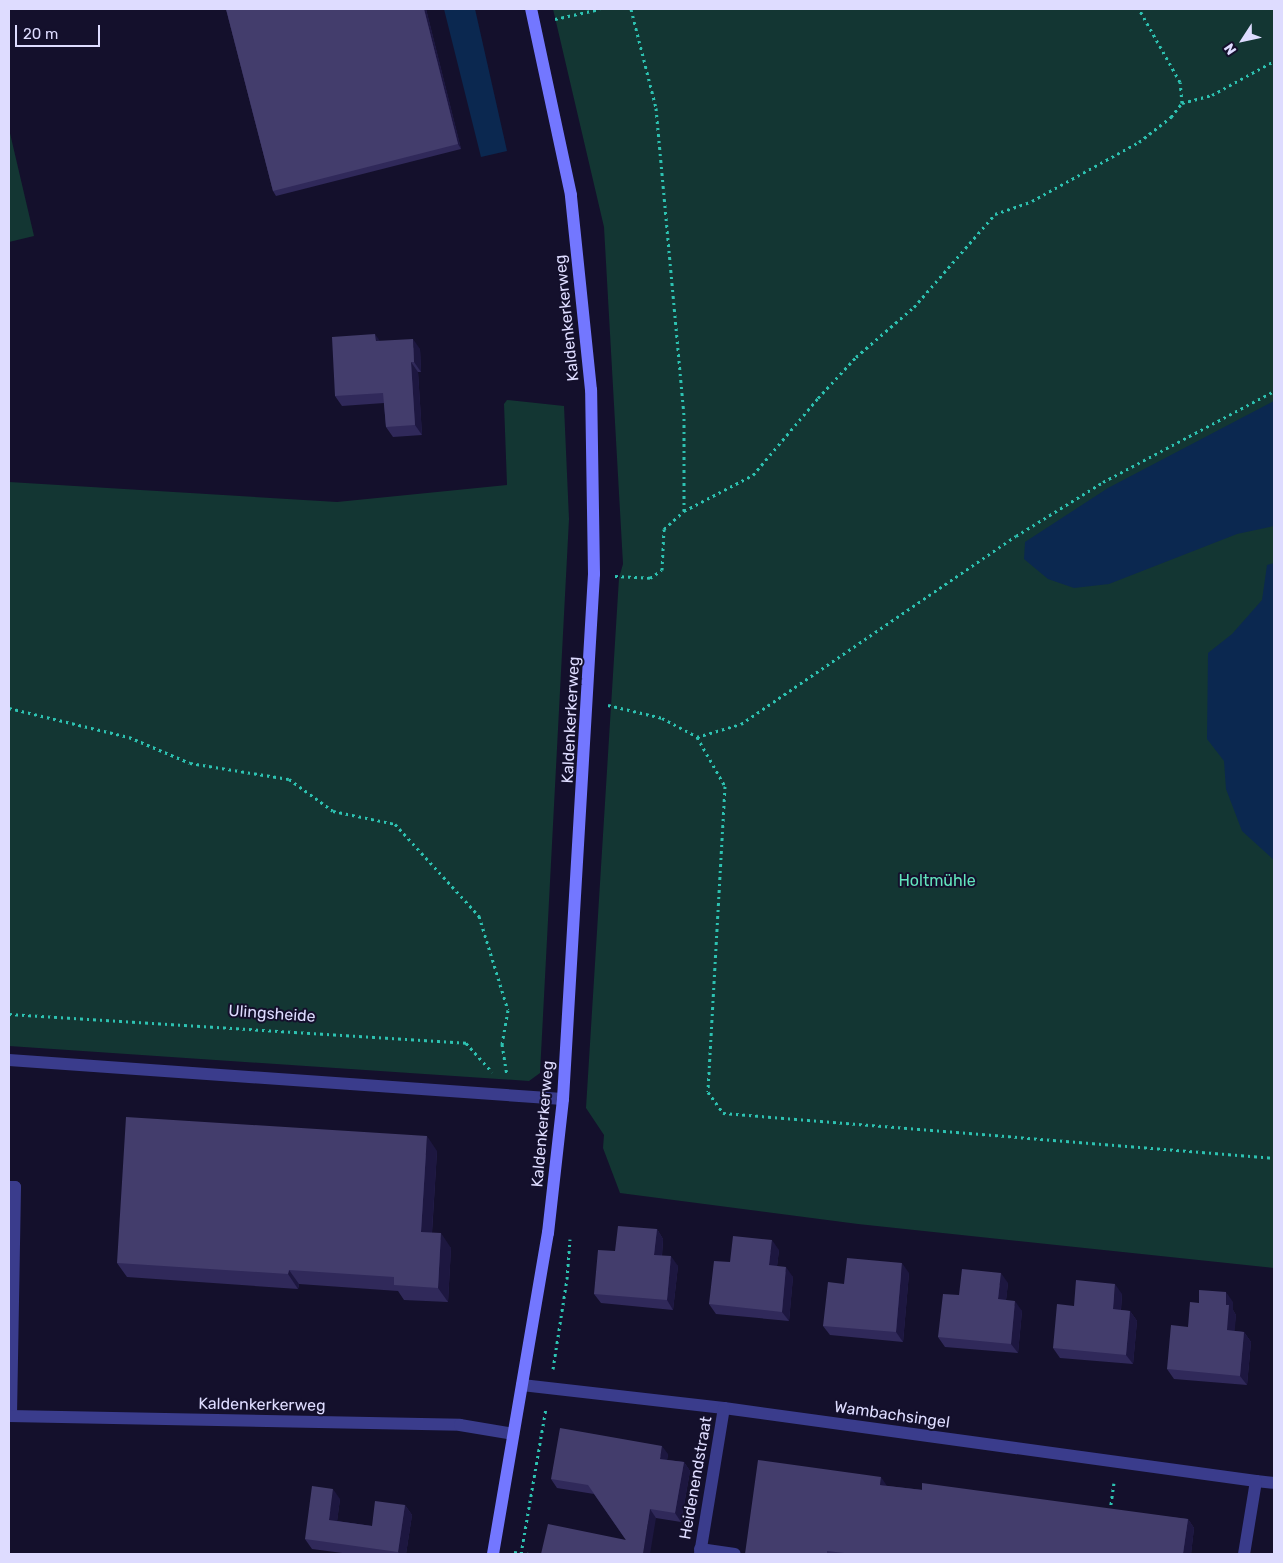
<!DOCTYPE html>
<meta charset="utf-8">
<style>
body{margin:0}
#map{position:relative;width:1283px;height:1563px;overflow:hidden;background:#14102c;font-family:Rubik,sans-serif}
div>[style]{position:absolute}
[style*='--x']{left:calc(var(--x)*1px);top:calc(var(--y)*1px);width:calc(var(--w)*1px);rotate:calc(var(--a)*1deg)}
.green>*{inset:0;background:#133633}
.water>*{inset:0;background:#0b2850}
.path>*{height:3px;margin-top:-1.5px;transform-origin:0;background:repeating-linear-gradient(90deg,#2dc2b1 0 2.5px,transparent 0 6.5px)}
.lane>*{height:12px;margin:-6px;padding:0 6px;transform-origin:6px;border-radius:6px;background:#3a3c8c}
.street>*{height:12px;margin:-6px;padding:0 6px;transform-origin:6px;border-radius:6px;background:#3a3c8c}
.secondary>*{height:12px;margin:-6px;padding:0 6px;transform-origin:6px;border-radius:6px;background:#7377ff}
.wall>*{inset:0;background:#30295a}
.shaded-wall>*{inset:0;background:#1d1740}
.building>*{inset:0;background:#433d6c}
span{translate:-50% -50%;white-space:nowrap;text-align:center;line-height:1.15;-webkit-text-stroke:4px #14102c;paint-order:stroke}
.street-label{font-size:16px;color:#dedcff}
.park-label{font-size:16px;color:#62e5bd}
.frame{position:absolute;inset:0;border:10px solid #dedcff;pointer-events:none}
.north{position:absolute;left:1218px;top:15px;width:50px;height:50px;-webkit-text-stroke:4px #14102c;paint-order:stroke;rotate:235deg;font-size:14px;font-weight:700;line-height:20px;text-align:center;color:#dedcff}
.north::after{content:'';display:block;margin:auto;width:18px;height:22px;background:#dedcff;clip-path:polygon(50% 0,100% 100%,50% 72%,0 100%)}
.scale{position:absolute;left:15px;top:25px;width:85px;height:22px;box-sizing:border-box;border:2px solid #dedcff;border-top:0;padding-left:6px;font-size:15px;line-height:18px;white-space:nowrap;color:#dedcff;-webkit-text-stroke:4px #14102c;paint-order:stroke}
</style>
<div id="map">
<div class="green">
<i style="clip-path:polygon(553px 9px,1274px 9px,1274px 1268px,858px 1224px,620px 1193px,603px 1148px,604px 1135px,586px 1108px,619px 578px,623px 564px,604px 227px)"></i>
<i style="clip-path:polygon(9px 129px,34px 236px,9px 242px)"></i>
<i style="clip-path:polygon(507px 400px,564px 406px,569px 519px,540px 1073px,529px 1081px,9px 1046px,9px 482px,337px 502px,507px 485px,504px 404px)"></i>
</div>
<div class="water">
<i style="clip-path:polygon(444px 9px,475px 9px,507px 151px,481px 157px)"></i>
<i style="clip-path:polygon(1274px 401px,1274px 526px,1237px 534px,1109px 584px,1074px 588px,1048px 579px,1024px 559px,1025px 542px,1108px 488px)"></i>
<i style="clip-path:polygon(1274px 563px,1274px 860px,1242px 831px,1226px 789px,1224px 761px,1207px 739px,1208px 653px,1232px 634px,1262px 600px,1267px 565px)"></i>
</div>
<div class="path">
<i style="--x:631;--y:9;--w:102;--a:75.8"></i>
<i style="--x:656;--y:108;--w:311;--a:84.8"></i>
<i style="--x:684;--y:418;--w:93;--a:90"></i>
<i style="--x:555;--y:19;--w:46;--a:-12.5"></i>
<i style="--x:1182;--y:103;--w:31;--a:-15"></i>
<i style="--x:1212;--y:95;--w:71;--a:-28.7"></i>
<i style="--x:615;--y:576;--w:35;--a:3"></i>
<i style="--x:650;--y:578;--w:14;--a:-34"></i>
<i style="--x:662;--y:570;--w:41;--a:-87.2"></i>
<i style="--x:664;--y:529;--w:27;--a:-42"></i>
<i style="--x:684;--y:511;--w:78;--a:-27.6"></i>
<i style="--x:753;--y:475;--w:101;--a:-49.8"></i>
<i style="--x:818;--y:398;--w:56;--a:-47.2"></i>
<i style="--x:856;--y:357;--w:77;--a:-40.8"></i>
<i style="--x:914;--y:307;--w:123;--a:-48.9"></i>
<i style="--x:995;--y:214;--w:39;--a:-19"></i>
<i style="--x:1032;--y:201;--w:122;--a:-28.9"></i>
<i style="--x:1139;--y:142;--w:41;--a:-38"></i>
<i style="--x:1171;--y:117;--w:18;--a:-52"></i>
<i style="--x:1182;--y:103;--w:21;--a:-95"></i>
<i style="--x:1180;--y:82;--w:84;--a:-119.3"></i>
<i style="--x:608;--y:705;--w:56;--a:13.5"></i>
<i style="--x:662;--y:718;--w:40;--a:28"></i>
<i style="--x:697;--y:737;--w:56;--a:60.3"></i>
<i style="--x:725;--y:786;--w:306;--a:93.2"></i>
<i style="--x:708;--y:1092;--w:26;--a:54"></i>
<i style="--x:723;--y:1113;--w:553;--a:4.67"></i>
<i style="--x:9;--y:708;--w:123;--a:13.6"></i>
<i style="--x:129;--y:737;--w:66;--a:23.1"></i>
<i style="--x:190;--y:763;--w:100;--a:9.2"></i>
<i style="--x:289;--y:779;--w:54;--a:36"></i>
<i style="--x:333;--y:811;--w:63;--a:11.8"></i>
<i style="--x:395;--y:824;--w:125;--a:47.6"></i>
<i style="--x:479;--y:916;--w:98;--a:72.9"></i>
<i style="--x:508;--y:1010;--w:35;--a:100"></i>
<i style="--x:502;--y:1044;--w:32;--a:81"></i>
<i style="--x:697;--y:737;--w:46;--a:-16.5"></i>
<i style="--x:741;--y:724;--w:333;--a:-34.4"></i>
<i style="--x:1016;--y:536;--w:102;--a:-31.8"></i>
<i style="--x:1103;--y:482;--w:194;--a:-28"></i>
<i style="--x:9;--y:1014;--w:458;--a:3.6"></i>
<i style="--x:466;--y:1043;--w:39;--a:48"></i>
<i style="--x:553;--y:1369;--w:91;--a:-81.2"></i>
<i style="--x:567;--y:1279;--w:40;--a:-85.7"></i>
<i style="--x:1110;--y:1511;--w:28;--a:-82"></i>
<i style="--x:514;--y:1552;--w:15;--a:8"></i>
<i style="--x:521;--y:1554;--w:149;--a:-80.3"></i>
</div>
<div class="lane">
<i style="--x:9;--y:1187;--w:6;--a:0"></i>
<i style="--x:15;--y:1187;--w:229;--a:91"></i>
<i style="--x:1256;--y:1481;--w:18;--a:6"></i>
<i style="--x:700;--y:1549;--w:35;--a:8"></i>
</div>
<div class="street">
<i style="--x:9;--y:1060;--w:555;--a:4.03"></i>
<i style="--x:522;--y:1385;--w:203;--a:6.5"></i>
<i style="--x:724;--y:1408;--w:537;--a:7.81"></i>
<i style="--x:1256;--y:1481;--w:74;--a:99.3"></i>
<i style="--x:9;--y:1416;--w:451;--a:1.1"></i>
<i style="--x:460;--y:1425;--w:54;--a:9.6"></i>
<i style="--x:700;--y:1554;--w:148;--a:-80.7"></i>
</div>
<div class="secondary">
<i style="--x:493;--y:1554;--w:326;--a:-80.3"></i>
<i style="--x:548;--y:1233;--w:135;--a:-83.6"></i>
<i style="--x:563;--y:1099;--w:526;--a:-86.62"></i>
<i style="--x:594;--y:574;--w:184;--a:-90.9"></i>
<i style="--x:591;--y:390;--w:196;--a:-95.9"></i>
<i style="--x:571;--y:195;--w:190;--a:-102.1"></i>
</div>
<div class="wall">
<i style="clip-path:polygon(226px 9px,426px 9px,461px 149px,276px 196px,273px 191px)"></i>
<i style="clip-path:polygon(380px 341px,420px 349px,421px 372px,418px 372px,422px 435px,393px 437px,386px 427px,384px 403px,342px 406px,335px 396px)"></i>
<i style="clip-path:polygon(437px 1151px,432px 1233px,451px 1248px,448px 1302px,404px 1300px,398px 1291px,299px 1284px,298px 1289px,127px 1277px,117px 1263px)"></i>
<i style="clip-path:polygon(657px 1229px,663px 1239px,662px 1256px,678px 1266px,673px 1310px,601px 1303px,594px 1294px,615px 1251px)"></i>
<i style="clip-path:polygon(779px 1250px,777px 1266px,793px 1277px,789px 1321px,716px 1314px,709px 1304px,730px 1262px)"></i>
<i style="clip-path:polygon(909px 1273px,903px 1342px,830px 1335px,823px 1326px,844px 1284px)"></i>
<i style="clip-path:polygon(1008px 1283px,1006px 1300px,1022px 1311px,1018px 1353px,945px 1347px,938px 1337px,959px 1295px)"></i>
<i style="clip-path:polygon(1122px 1294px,1121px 1310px,1130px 1311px,1137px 1321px,1133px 1364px,1060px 1358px,1053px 1348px,1074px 1306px)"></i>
<i style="clip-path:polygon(1233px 1302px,1233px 1310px,1236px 1315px,1234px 1331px,1244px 1332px,1251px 1342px,1247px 1385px,1174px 1379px,1167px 1369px,1188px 1327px,1199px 1303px)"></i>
<i style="clip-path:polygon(668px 1454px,667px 1460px,684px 1462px,690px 1471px,681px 1522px,656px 1518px,626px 1540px,594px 1494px,557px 1488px,551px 1479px)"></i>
<i style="clip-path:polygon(887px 1486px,1188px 1519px,1194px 1528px,1191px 1554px,745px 1554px)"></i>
<i style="clip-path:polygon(340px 1499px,337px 1521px,372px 1526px,405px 1505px,412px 1515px,406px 1554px,350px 1554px,312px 1549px,305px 1539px)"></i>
</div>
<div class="shaded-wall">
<i style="clip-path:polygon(424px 9px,426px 9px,461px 149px,458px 144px)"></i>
<i style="clip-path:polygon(375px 334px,382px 344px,376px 341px)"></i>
<i style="clip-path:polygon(413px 339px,420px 349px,421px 372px,414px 362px)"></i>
<i style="clip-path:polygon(411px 362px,418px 372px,422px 435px,415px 425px)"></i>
<i style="clip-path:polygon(427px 1136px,437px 1151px,431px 1246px,421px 1232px)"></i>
<i style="clip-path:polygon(657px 1229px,663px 1239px,661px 1265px,654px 1255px)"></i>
<i style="clip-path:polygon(441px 1233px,451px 1248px,448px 1302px,438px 1288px)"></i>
<i style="clip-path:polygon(772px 1240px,779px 1250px,776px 1275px,769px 1265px)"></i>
<i style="clip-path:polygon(671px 1256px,678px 1266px,673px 1310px,667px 1300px)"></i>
<i style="clip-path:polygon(902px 1263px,909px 1273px,903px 1342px,896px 1332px)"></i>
<i style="clip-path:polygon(786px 1267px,793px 1277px,789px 1321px,782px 1312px)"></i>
<i style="clip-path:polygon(289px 1270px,299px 1284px,298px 1289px,288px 1274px)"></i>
<i style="clip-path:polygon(1001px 1273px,1008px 1283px,1005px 1309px,998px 1299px)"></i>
<i style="clip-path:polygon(1115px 1284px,1122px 1294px,1120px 1319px,1113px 1309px)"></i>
<i style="clip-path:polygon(1226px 1292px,1233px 1302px,1233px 1310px,1236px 1315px,1234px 1340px,1227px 1330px,1226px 1305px)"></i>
<i style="clip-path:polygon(1015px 1301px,1022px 1311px,1018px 1353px,1011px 1344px)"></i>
<i style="clip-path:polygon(1130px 1311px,1137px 1321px,1133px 1364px,1126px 1355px)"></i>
<i style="clip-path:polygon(1244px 1332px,1251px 1342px,1247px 1385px,1240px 1376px)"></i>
<i style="clip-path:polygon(662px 1446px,668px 1454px,666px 1467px,660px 1459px)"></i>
<i style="clip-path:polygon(684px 1462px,690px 1471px,681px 1522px,675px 1513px)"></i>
<i style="clip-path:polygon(881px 1477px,887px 1486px,880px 1485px)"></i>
<i style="clip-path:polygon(333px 1489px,340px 1499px,336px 1530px,329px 1520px)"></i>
<i style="clip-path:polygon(405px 1505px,412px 1515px,406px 1554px,400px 1554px,398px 1552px)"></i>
<i style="clip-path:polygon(650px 1509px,656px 1518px,650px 1554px,643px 1554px)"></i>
<i style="clip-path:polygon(1188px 1519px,1194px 1528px,1191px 1554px,1183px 1554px)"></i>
</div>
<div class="building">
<i style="clip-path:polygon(226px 9px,424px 9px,458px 144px,273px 191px)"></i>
<i style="clip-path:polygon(375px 334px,376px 341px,413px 339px,414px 362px,411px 362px,415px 425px,386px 427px,383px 393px,335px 396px,332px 337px)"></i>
<i style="clip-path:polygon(126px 1117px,427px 1136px,421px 1232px,441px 1233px,438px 1288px,394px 1285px,394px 1277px,289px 1270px,288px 1274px,117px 1263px)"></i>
<i style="clip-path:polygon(618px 1226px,657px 1229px,654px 1255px,671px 1256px,667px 1300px,594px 1294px,598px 1250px,615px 1251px)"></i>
<i style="clip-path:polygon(733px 1236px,772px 1240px,769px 1265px,786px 1267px,782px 1312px,709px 1304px,714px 1261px,730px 1262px)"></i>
<i style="clip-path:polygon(847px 1258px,902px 1263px,896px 1332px,823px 1326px,828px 1282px,844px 1284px)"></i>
<i style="clip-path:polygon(962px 1269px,1001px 1273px,998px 1299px,1015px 1301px,1011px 1344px,938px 1337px,943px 1294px,959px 1295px)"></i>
<i style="clip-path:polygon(1076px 1280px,1115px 1284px,1113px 1309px,1130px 1311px,1126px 1355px,1053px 1348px,1057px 1304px,1074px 1306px)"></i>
<i style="clip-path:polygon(1199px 1290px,1226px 1292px,1226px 1305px,1229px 1305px,1227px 1330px,1244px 1332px,1240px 1376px,1167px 1369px,1171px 1325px,1188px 1327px,1190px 1302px,1199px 1303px)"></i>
<i style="clip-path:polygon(560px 1428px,662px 1446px,660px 1459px,684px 1462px,675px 1513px,650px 1509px,643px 1554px,541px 1554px,548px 1524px,626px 1540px,588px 1485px,551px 1479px)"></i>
<i style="clip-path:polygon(758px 1460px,881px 1477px,880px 1485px,922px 1490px,922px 1483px,1188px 1519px,1183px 1554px,853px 1554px,827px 1551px,827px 1554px,745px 1554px)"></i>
<i style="clip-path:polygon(312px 1486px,333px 1489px,329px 1520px,372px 1526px,375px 1501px,405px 1505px,398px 1552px,305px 1539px)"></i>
</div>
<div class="street-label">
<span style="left:567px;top:318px;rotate:-96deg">Kaldenkerkerweg</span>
<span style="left:571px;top:720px;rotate:-87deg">Kaldenkerkerweg</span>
<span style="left:272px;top:1014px;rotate:4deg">Ulingsheide</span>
<span style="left:543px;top:1124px;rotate:-85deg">Kaldenkerkerweg</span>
<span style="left:262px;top:1405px;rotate:1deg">Kaldenkerkerweg</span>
<span style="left:892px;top:1415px;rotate:8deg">Wambachsingel</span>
<span style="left:696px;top:1478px;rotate:-80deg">Heidenendstraat</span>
</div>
<div class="park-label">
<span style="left:937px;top:881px">Holtmühle</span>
</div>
<div class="frame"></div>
<div class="north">N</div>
<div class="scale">20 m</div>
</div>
